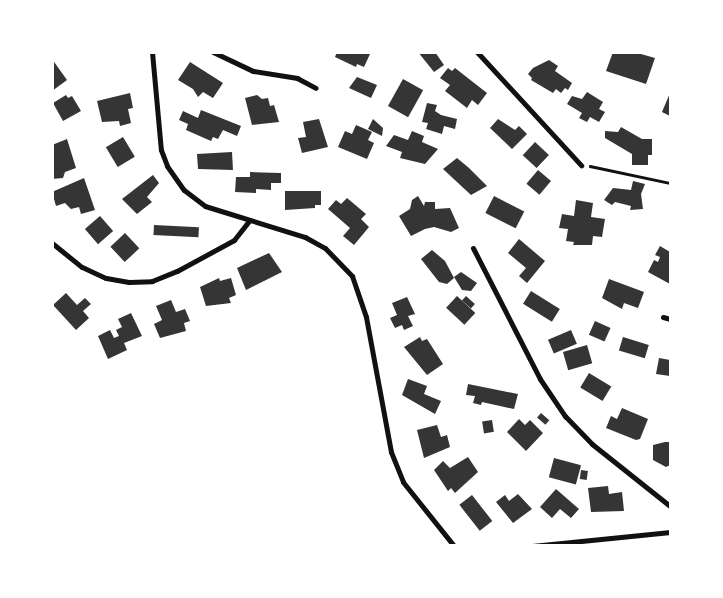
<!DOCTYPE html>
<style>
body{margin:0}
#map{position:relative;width:723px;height:598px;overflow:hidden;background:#fff;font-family:"DejaVu Sans",sans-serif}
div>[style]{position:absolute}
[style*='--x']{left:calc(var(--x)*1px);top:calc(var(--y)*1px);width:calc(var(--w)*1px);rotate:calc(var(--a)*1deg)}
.building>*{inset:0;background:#353535;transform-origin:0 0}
.path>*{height:2.5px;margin:-1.25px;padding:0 1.25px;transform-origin:1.25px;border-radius:1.25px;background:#111}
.minor>*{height:5px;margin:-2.5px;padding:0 2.5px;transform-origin:2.5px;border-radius:2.5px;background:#111}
span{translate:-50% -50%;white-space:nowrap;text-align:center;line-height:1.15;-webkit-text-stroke:5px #fff;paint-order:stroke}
.frame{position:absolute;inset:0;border:54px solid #fff;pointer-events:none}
</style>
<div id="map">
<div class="building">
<i style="clip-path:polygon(337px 52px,367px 52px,370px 54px,364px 67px,357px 64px,356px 67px,335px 57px)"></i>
<i style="clip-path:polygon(418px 52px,435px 52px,444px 65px,434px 72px)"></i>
<i style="clip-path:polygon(613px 52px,641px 54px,655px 58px,646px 84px,606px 71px)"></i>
<i style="clip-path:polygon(52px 59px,67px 80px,52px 91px)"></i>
<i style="clip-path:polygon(549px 60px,558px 66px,555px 71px,572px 83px,568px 90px,565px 88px,561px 93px,556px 89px,553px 93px,531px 80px,532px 78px,528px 74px,533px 68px)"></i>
<i style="clip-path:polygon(190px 62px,223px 83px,213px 98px,203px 92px,198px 97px,193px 89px,178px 80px)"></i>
<i style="clip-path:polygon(448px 68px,452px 71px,455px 68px,487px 93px,478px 105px,472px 100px,467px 108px,445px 91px,450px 85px,440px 78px)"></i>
<i style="clip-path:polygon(357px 77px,377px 85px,371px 98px,349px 88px)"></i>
<i style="left:403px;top:79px;width:23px;height:31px;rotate:29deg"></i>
<i style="clip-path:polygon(587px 92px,603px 102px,599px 109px,605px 112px,599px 122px,590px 117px,587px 122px,579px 118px,582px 113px,567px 104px,572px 96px,582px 99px)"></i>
<i style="clip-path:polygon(130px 93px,133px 108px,128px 109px,131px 123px,120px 126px,119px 121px,102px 122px,97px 101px)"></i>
<i style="clip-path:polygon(670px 93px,670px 116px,662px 112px)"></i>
<i style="clip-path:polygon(66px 95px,68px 98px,72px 96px,81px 111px,63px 121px,53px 103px)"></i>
<i style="clip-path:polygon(257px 95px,262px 99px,268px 98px,270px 106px,274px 105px,279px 122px,252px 125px,245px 98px)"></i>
<i style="clip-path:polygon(427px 103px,437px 105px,435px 111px,441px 115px,457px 119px,455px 129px,444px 126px,442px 134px,426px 129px,428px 123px,422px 122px)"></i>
<i style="clip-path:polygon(201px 110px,241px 126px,237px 136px,223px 130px,218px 139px,213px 137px,211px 141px,186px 130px,188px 124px,179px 120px,183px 111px,198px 118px)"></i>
<i style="clip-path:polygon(319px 119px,328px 147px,302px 153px,298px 138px,306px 137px,303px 122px)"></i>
<i style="clip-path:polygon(373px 119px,383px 128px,382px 136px,368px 129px)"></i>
<i style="clip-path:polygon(498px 119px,515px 130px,519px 126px,527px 134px,512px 149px,490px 128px)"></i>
<i style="clip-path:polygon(356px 125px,372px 132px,368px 140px,374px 143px,367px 159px,338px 147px,345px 131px,352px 134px)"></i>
<i style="clip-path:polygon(621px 127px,642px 139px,652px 139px,652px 155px,648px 155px,648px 165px,632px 165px,632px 154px,605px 138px,605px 131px,618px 132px)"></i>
<i style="clip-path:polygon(412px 131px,424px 136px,422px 142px,438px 149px,425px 164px,400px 158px,402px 152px,386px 146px,394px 135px,408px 140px)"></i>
<i style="left:123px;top:137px;width:23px;height:20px;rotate:59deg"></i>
<i style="clip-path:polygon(67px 139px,76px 168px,65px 172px,63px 178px,52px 179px,52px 145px)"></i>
<i style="left:535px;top:142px;width:19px;height:18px;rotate:43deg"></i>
<i style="clip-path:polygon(232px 152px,233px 170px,198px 169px,197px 154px)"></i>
<i style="clip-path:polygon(457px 158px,469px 168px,487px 186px,471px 195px,443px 169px)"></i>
<i style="left:538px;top:170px;width:17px;height:18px;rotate:40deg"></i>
<i style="clip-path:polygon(250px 172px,281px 173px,281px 183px,271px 183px,271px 190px,256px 189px,256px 193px,235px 192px,236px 177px,250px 177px)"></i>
<i style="clip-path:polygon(153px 175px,159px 183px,147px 197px,152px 202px,137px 214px,122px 199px)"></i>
<i style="clip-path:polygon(84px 178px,95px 210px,81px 214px,79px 207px,71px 209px,65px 203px,56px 206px,52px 192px)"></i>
<i style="clip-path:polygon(633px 181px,645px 184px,641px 194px,643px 209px,630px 210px,631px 206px,615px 202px,612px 205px,604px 200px,613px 188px,631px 190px)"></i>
<i style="clip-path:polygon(285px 191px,321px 191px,321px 205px,315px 205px,315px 208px,285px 210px)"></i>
<i style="clip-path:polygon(418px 196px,424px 206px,425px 202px,435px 202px,435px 209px,450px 208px,459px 228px,451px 232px,434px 227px,425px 229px,411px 236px,399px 216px,410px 209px,412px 200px)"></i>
<i style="left:494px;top:196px;width:34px;height:19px;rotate:27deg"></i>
<i style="clip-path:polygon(347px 198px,366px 214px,361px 219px,369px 227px,354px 245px,343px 236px,350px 228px,328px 209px,336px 200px,341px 204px)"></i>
<i style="clip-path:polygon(576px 200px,593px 203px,591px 217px,605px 219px,602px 237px,593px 236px,592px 245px,573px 245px,574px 242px,566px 241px,568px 229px,559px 228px,562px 214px,574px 216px)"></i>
<i style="left:100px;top:216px;width:20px;height:20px;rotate:49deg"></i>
<i style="left:154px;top:225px;width:45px;height:10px;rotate:3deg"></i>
<i style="left:125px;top:233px;width:21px;height:20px;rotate:47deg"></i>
<i style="clip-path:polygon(519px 239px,545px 261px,527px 283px,519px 276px,526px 268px,508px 253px)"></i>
<i style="clip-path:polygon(660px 246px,670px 252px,670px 284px,648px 272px,654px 260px,658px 262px,660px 257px,655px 255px)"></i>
<i style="clip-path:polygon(432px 250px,445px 261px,454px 278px,447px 284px,439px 282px,421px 259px)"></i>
<i style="clip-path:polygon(269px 253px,282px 272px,246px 290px,237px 268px)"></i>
<i style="clip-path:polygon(461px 272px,477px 283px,471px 291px,462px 290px,454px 277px)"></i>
<i style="clip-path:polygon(219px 278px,220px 281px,231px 278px,236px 295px,229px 298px,231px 303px,206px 306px,200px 287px)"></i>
<i style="clip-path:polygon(609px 279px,644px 292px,638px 308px,624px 303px,622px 309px,602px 298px)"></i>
<i style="left:531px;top:291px;width:34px;height:15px;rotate:32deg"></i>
<i style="clip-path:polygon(66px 293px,77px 305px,85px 298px,91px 304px,83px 311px,89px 318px,76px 330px,53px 305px)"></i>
<i style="left:457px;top:296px;width:25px;height:16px;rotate:43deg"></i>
<i style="left:466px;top:296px;width:12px;height:6px;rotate:42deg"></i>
<i style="clip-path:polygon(407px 297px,415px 314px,408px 316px,413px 326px,404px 330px,402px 325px,395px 328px,390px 318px,397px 315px,392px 303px)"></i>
<i style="clip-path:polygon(171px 300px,176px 312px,185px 309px,190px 321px,184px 323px,186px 331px,160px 338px,154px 324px,162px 320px,156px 306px)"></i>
<i style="clip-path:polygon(131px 313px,142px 336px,124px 343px,127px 350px,108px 359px,98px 336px,110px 330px,114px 338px,119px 336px,116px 330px,122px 327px,118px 319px)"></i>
<i style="left:595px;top:321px;width:17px;height:15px;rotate:24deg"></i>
<i style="left:571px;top:330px;width:15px;height:25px;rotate:67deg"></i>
<i style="clip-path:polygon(420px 337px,422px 341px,427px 339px,443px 364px,427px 375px,404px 347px)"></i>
<i style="left:623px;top:337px;width:27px;height:14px;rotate:17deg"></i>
<i style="left:587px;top:345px;width:19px;height:25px;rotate:74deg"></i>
<i style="clip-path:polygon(659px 358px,670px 360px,670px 376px,656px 374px)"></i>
<i style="left:589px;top:373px;width:26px;height:17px;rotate:31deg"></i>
<i style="clip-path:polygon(408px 379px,427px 386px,424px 394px,441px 401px,435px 414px,402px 395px)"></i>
<i style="clip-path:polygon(468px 384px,518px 394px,514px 409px,482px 402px,481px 405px,473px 403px,475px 396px,466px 395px)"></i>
<i style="clip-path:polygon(622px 408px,648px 419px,640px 439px,636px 440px,606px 428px,611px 416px,617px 419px)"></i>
<i style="left:541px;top:413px;width:11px;height:6px;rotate:41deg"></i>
<i style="clip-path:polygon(519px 419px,525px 425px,530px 420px,543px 433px,526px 451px,507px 432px)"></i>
<i style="left:492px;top:420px;width:12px;height:10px;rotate:81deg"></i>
<i style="clip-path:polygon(437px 425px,441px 437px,447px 435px,450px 447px,424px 458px,417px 430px)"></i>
<i style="clip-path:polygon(665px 442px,670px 442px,670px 465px,666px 467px,653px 460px,653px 445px)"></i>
<i style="clip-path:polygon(468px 457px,478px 472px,455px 493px,451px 488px,448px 491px,434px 470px,443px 461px,450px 468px)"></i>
<i style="left:554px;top:458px;width:28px;height:20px;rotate:15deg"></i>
<i style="left:581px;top:470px;width:7px;height:9px;rotate:8deg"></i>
<i style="clip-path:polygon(608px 486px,609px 494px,622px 492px,624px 511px,591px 512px,588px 488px)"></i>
<i style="clip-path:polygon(556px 489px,579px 509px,571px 518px,560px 509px,552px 518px,540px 507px)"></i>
<i style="clip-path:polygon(518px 494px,532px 509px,513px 523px,496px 502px,505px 495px,509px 501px)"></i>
<i style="left:472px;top:495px;width:33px;height:16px;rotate:52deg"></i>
</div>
<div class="path">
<i style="--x:590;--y:166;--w:82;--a:12"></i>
</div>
<div class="minor">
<i style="--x:152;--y:52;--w:98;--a:84.8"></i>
<i style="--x:161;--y:150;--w:17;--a:69"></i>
<i style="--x:167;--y:166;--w:29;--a:55"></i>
<i style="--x:184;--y:190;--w:26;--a:37"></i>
<i style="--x:205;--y:206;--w:105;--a:17.2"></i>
<i style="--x:305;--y:237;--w:23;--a:29"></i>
<i style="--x:325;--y:248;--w:39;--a:46"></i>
<i style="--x:352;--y:276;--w:43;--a:71.1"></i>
<i style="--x:366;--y:317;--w:137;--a:79.5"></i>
<i style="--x:391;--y:452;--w:32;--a:68"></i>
<i style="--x:403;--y:482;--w:82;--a:51.4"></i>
<i style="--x:213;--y:52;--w:44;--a:25.4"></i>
<i style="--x:253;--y:71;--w:45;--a:9"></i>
<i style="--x:297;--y:78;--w:21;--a:28"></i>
<i style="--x:477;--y:52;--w:154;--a:47.4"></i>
<i style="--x:52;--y:243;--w:38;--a:39"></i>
<i style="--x:82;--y:267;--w:26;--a:25"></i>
<i style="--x:106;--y:278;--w:23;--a:10"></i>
<i style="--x:129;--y:282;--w:23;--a:-2"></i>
<i style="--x:152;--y:281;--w:27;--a:-22"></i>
<i style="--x:177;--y:271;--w:65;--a:-28.5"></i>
<i style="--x:234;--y:240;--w:24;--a:-52"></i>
<i style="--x:473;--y:248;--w:147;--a:62.9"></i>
<i style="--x:540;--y:379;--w:45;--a:56"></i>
<i style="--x:565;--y:416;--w:39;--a:46"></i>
<i style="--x:592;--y:444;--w:100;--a:38.5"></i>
<i style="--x:663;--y:317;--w:7;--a:16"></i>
<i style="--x:532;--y:546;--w:139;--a:-5.8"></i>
</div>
<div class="frame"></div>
</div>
